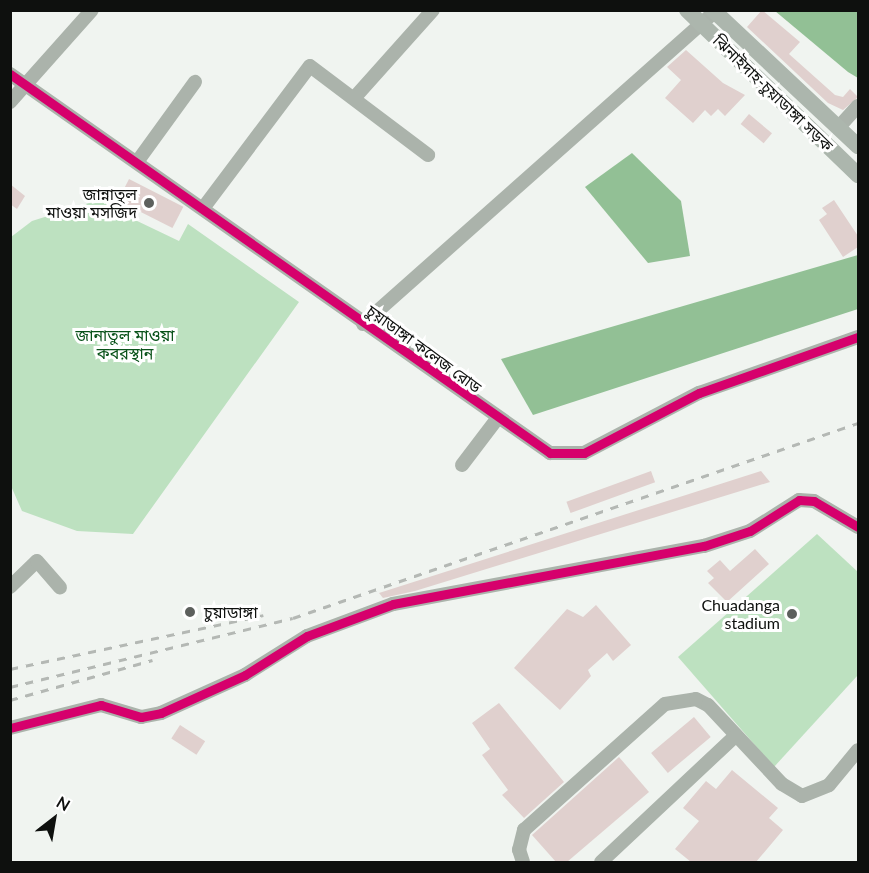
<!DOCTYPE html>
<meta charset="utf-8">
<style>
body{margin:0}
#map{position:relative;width:869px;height:873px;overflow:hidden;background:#f0f4f0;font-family:Lato,"Noto Sans Bengali",sans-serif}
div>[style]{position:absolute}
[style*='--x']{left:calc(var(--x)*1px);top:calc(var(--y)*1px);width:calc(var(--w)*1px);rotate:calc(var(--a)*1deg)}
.green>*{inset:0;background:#bde1c0}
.water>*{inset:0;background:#92c095}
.building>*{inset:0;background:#e0d0ce;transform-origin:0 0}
.minor>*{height:14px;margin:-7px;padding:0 7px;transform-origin:7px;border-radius:7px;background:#abb3ab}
.major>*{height:16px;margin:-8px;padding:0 8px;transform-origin:8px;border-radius:8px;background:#acb6ad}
.rail>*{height:3px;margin-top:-1.5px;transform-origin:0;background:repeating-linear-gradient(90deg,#b4b8b4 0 8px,transparent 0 16px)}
.cycleway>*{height:9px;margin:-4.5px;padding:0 4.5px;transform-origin:4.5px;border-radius:4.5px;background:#d6006c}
.dots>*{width:16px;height:16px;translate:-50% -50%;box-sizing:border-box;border:3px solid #fff;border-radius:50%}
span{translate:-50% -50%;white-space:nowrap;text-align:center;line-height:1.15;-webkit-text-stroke:6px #fff;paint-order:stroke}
.street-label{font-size:16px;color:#0e100e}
.poi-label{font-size:16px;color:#0e100e}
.right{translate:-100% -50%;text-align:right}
.left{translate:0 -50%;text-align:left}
.park-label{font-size:16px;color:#075118}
.frame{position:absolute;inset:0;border:12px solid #0e100e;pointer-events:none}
.north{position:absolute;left:24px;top:789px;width:60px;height:60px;-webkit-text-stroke:4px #fff;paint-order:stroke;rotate:31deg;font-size:16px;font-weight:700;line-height:24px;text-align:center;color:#0e100e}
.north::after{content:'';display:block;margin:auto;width:21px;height:27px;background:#0e100e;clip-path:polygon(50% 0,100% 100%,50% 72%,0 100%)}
</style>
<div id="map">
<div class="green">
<i style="clip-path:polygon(108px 197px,133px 219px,179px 241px,188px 224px,299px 302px,133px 534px,77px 531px,22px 511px,11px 486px,11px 237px,32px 221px)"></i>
<i style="clip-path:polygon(817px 534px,858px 572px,858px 675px,774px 767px,678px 657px)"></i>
</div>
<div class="water">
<i style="clip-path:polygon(775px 11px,858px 11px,858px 78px,848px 72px)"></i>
<i style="clip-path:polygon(632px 153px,681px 201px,690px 256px,648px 263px,585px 187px)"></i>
<i style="clip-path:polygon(858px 255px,858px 309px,533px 415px,501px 359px)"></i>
</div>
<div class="building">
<i style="clip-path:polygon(762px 10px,800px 42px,789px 54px,835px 95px,843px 97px,850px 89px,858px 97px,843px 110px,828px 103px,747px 27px)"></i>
<i style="clip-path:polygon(686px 50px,723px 83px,745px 95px,725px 116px,718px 109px,711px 116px,705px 110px,693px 123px,665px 98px,681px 80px,667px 67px)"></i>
<i style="left:749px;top:114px;width:30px;height:13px;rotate:40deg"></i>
<i style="left:129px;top:179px;width:61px;height:24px;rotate:27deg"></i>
<i style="clip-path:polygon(10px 184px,25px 196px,17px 209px,10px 204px)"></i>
<i style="clip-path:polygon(834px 200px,858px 236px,858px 247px,843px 257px,819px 220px,827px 214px,822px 208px)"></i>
<i style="left:651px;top:471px;width:12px;height:90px;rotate:70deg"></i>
<i style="clip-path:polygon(761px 471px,770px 482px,415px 591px,383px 598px,379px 593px)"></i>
<i style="clip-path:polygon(755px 549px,769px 564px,727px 602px,708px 583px,714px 578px,707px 571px,720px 560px,730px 571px)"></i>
<i style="clip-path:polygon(596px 605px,631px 645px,613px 661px,607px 653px,588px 670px,591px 676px,560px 710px,514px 668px,567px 609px,583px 617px)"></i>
<i style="clip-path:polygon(499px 703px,564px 782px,524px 818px,502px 795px,508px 790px,482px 755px,490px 749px,472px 723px)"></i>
<i style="left:694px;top:717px;width:26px;height:56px;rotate:50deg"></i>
<i style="left:180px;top:725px;width:30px;height:16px;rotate:33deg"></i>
<i style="clip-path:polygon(619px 757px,649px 792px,567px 862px,556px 862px,532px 835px)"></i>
<i style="clip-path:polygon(732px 770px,778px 808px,769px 818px,783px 830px,756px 862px,691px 862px,675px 849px,699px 821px,683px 808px,706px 781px,716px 789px)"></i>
</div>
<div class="minor">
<i style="--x:10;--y:74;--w:660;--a:35.06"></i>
<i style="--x:550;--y:453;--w:34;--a:0"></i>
<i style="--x:584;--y:453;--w:130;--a:-27.6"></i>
<i style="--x:699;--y:393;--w:169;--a:-19.4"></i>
<i style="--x:356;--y:96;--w:115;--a:-48.2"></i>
<i style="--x:10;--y:102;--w:123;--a:-48.3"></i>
<i style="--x:838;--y:128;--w:30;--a:-48"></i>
<i style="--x:137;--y:162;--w:99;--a:-54.1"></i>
<i style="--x:204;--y:207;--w:176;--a:-53.1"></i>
<i style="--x:310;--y:66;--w:148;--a:37"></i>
<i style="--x:363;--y:324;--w:470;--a:-41.6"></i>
<i style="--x:462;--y:465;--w:58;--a:-52.7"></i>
<i style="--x:10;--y:587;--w:37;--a:-44"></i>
<i style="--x:37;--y:561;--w:35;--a:49"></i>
<i style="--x:10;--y:728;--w:94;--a:-14.2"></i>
<i style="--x:101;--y:705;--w:42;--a:16.7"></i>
<i style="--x:141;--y:717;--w:20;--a:-11"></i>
<i style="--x:161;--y:713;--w:92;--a:-24.3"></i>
<i style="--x:245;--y:675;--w:73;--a:-32.2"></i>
<i style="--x:307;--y:636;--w:92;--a:-20.4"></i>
<i style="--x:393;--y:604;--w:316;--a:-10.6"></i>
<i style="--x:704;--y:546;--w:48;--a:-18.1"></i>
<i style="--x:750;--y:531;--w:58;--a:-32.3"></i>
<i style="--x:799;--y:500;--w:15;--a:4"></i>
<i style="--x:814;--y:501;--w:51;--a:30.6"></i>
<i style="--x:523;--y:862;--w:13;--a:-108"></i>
<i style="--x:519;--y:850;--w:21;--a:-76"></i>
<i style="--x:524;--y:830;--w:189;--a:-41.8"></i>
<i style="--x:665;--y:704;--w:31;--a:-9"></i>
<i style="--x:696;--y:699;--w:13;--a:27"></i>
<i style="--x:708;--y:705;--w:108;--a:46.9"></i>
<i style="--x:782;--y:784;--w:23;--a:31"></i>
<i style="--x:802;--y:796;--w:29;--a:-22"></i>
<i style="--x:829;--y:785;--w:45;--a:-50.4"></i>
<i style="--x:601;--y:862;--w:184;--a:-43.2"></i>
</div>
<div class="major">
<i style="--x:687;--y:10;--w:238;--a:44"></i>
<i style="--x:713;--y:10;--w:199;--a:43.2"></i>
</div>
<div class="rail">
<i style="--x:10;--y:669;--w:259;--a:-12"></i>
<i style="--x:10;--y:687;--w:291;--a:-13.7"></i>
<i style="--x:293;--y:618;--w:598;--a:-19.04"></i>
<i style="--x:10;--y:700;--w:148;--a:-15.7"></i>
</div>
<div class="cycleway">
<i style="--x:10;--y:74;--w:660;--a:35.06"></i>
<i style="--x:550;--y:453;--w:34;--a:0"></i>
<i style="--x:584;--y:453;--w:130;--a:-27.6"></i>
<i style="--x:699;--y:393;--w:169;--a:-19.4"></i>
<i style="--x:10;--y:728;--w:94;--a:-14.2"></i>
<i style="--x:101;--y:705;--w:42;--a:16.7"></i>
<i style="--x:141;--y:717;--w:20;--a:-11"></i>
<i style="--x:161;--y:713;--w:92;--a:-24.3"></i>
<i style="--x:245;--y:675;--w:73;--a:-32.2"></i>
<i style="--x:307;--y:636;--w:92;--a:-20.4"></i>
<i style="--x:393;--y:604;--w:316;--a:-10.6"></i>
<i style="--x:704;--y:546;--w:48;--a:-18.1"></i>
<i style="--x:750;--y:531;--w:58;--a:-32.3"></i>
<i style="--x:799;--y:500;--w:15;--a:4"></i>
<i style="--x:814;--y:501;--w:51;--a:30.6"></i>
</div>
<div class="dots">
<i style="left:149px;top:203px;background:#5d605d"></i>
<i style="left:190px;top:612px;background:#5d605d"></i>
<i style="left:792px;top:614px;background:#5d605d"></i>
</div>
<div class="street-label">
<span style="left:773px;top:93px;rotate:44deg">ঝিনাইদাহ-চুয়াডাঙ্গা সড়ক</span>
<span style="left:424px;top:349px;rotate:36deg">চুয়াডাঙ্গা কলেজ রোড</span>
</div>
<div class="poi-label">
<span class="right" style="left:137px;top:203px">জান্নাতুল<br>মাওয়া মসজিদ</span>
<span class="right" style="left:780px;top:614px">Chuadanga<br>stadium</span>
<span class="left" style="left:204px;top:612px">চুয়াডাঙ্গা</span>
</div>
<div class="park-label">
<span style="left:125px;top:344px">জানাতুল মাওয়া<br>কবরস্থান</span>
</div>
<div class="frame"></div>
<div class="north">N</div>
</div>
